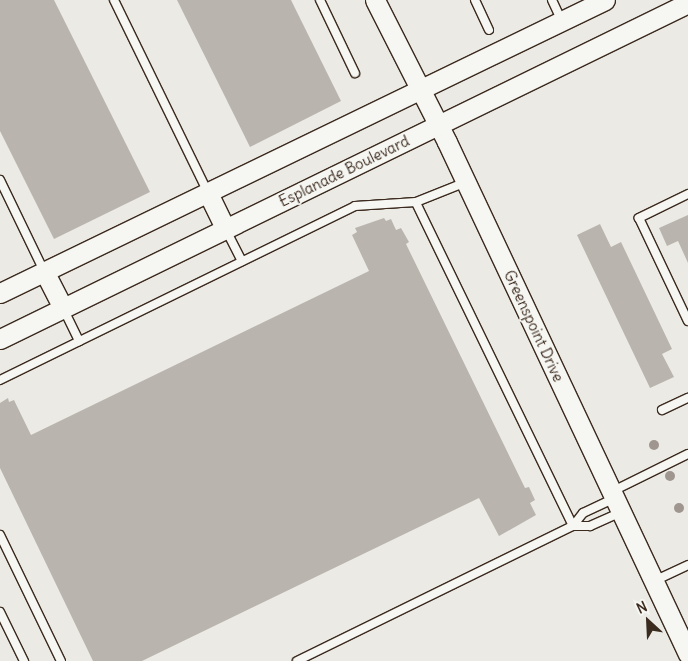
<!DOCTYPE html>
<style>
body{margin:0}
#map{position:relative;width:688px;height:661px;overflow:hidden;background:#ebeae5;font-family:Delius,sans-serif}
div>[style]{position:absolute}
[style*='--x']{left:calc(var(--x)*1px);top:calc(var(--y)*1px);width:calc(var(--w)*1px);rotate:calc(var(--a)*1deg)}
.building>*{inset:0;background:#bab4ae}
.roads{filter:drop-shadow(1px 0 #3b2a1e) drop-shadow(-1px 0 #3b2a1e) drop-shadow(0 1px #3b2a1e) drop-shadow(0 -1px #3b2a1e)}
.service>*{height:8px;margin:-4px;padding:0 4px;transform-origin:4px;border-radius:4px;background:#f6f6f2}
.tertiary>*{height:19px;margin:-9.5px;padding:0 9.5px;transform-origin:9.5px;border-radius:9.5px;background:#f6f6f2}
.trees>*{width:10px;height:10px;margin:-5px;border-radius:50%;background:#9f968f}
span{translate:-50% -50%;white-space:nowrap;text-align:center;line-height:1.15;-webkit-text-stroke:4px #f6f6f2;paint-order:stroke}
.street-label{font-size:15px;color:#3b2a1e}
.north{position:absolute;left:623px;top:596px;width:50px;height:50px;-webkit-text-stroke:4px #f6f6f2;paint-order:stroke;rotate:335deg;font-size:14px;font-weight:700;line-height:20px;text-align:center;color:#3b2a1e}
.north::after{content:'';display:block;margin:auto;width:18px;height:22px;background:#3b2a1e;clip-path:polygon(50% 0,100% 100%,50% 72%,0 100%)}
</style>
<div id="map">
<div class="building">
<i style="clip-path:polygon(0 0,54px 0,150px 192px,54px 239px,0 131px)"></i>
<i style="clip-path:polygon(177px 0,291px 0,341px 101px,250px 147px)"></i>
<i style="clip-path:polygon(688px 215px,688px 263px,678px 241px,667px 246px,659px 228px)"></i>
<i style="clip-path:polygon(384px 218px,386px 221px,391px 219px,396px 230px,401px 228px,409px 242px,406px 244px,525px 488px,529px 487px,535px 500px,530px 503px,536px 515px,499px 536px,479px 498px,142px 661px,93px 661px,0 468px,0 403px,8px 398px,9px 402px,14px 400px,31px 435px,369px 271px,352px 235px,357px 232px,355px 228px)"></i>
<i style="clip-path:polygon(600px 224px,611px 247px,621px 242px,672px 349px,662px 354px,674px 377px,650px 388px,577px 235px)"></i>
</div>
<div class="roads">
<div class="service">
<i style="--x:114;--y:0;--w:215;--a:64"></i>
<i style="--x:320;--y:0;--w:81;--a:64.4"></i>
<i style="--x:475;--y:0;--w:33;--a:65"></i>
<i style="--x:552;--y:0;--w:23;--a:65"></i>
<i style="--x:0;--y:180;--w:101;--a:64.2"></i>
<i style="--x:688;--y:194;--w:55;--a:153.9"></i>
<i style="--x:639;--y:218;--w:114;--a:64.6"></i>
<i style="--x:226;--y:230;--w:35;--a:63"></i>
<i style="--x:63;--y:308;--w:37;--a:64"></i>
<i style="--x:0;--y:380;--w:395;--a:-26.1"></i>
<i style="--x:355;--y:206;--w:61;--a:-3.8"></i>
<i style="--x:416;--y:202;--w:54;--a:-21.8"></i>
<i style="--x:662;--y:410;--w:29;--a:-25"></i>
<i style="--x:611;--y:492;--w:86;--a:-26.3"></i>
<i style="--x:615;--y:498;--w:35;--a:155"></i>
<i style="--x:583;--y:513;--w:16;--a:128"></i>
<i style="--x:573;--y:526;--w:17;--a:0"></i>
<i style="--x:590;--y:526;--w:34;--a:-24"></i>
<i style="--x:0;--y:535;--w:140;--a:64.2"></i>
<i style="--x:654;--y:581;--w:38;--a:-25"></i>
<i style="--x:0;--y:612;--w:55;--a:63.9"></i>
<i style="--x:297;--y:661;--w:307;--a:-26.1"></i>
<i style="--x:573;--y:526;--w:360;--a:-115.9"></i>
</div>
<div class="tertiary">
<i style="--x:375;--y:0;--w:159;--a:63.1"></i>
<i style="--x:447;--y:142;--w:566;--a:64.79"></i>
<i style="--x:208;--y:193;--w:39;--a:64"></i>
<i style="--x:44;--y:271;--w:42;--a:62.8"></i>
<i style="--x:0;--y:293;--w:672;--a:-25.84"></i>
<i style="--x:0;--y:339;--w:766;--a:-26.03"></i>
</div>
</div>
<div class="trees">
<i style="left:654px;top:445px"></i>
<i style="left:670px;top:476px"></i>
<i style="left:679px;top:508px"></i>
</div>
<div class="street-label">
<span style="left:344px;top:171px;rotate:-26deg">Esplanade Boulevard</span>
<span style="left:534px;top:326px;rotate:65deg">Greenspoint Drive</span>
</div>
<div class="north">N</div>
</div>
